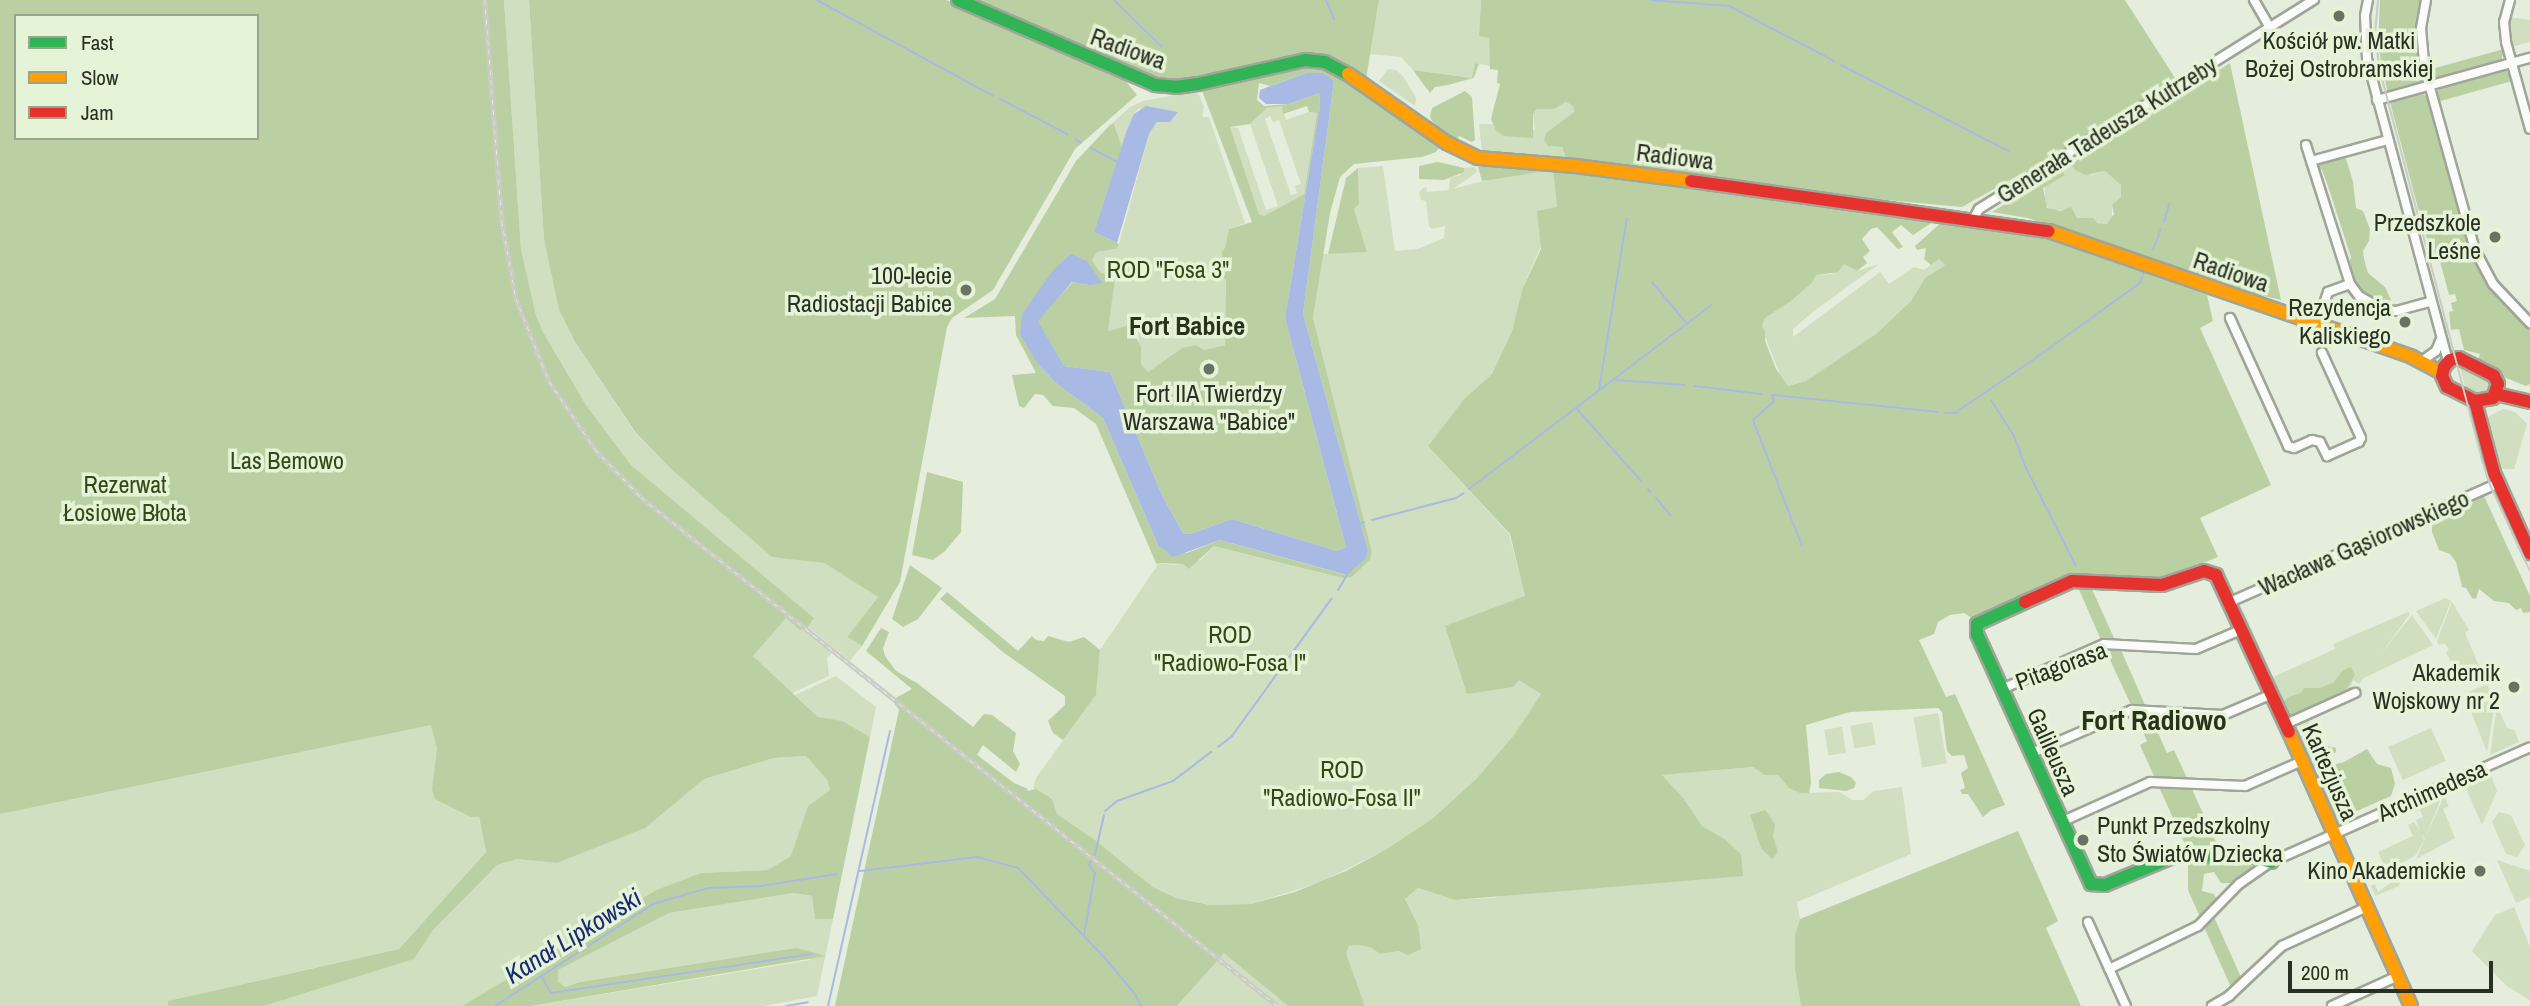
<!DOCTYPE html>
<meta charset="utf-8">
<style>
body{margin:0}
#map{position:relative;width:2530px;height:1006px;overflow:hidden;background:#e5eddc;font-family:"Archivo Narrow",sans-serif}
div>[style]{position:absolute}
[style*='--x']{left:calc(var(--x)*1px);top:calc(var(--y)*1px);width:calc(var(--w)*1px);rotate:calc(var(--a)*1deg)}
.green>*{inset:0;background:#d0dfbf;transform-origin:0 0}
.forest>*{inset:0;background:#bbd0a2}
.water>*{inset:0;background:#a8bae3}
.stream>*{height:2px;margin:-1px;padding:0 1px;transform-origin:1px;border-radius:1px;background:#a8bae3}
.roads{filter:drop-shadow(2px 0 #9fa598) drop-shadow(-2px 0 #9fa598) drop-shadow(0 2px #9fa598) drop-shadow(0 -2px #9fa598)}
.street>*{height:8px;margin:-4px;padding:0 4px;transform-origin:4px;border-radius:4px;background:#fbfcfa}
.fast>*{height:12px;margin:-6px;padding:0 6px;transform-origin:6px;border-radius:6px;background:#30b455}
.slow>*{height:12px;margin:-6px;padding:0 6px;transform-origin:6px;border-radius:6px;background:#ff9f0a}
.jam>*{height:12px;margin:-6px;padding:0 6px;transform-origin:6px;border-radius:6px;background:#e5322d}
.tram>*{height:2px;margin:-1px;padding:0 1px;transform-origin:1px;border-radius:1px;background:#caccc7}
.rail>*{height:4.5px;margin-top:-2.25px;transform-origin:0;background:repeating-linear-gradient(90deg,#e5f3d6 0 5px,#caccc7 0 10px);box-sizing:border-box;border-block:2px solid #caccc7}
.dots>*{width:19px;height:19px;translate:-50% -50%;box-sizing:border-box;border:4px solid #e5f3d6;border-radius:50%}
span{translate:-50% -50%;white-space:nowrap;text-align:center;line-height:1.15;-webkit-text-stroke:7px #e5f3d6;paint-order:stroke}
.poi-label{font-size:24px;color:#2a2f24}
.right{translate:-100% -50%;text-align:right}
.left{translate:0 -50%;text-align:left}
.street-label{font-size:24px;color:#2a2f24}
.park-label{font-size:24px;color:#344817}
.neighbourhood-label{font-size:26px;color:#29331c;font-weight:700}
.water-label{font-size:26px;color:#1b2974;font-style:italic}
.quarter-label{font-size:28px;color:#29331c;font-weight:700}
.legend{position:absolute;left:14px;top:14px;width:245px;height:126px;box-sizing:border-box;background:#e5f3d6;border:2px solid #9aa58f;margin:0;padding:9px 12px;list-style:none;font-size:21px;color:#2a2f24}
.legend li{display:flex;align-items:center;gap:14px;height:35px}
.legend b{width:35px;border:2px solid #9aa58f}
.scale{position:absolute;left:2288px;top:961px;width:205px;height:32px;box-sizing:border-box;border:4px solid #2a2f24;border-top:0;padding-left:9px;font-size:21px;line-height:24px;white-space:nowrap;color:#2a2f24;-webkit-text-stroke:5px #e5f3d6;paint-order:stroke}
</style>
<div id="map">
<div class="green">
<i style="clip-path:polygon(504px 0,529px 0,544px 240px,559px 310px,575px 342px,636px 434px,670px 468px,772px 556px,824px 563px,878px 597px,847px 637px,862px 646px,850px 661px,808px 627px,814px 618px,631px 465px,586px 405px,543px 332px,536px 315px,521px 249px)"></i>
<i style="clip-path:polygon(1379px 0,1481px 0,1479px 36px,1489px 37px,1490px 66px,1475px 63px,1473px 78px,1413px 70px,1401px 57px,1370px 54px)"></i>
<i style="clip-path:polygon(2510px 17px,2530px 20px,2530px 42px,2511px 47px)"></i>
<i style="clip-path:polygon(1388px 69px,1396px 70px,1403px 76px,1416px 98px,1415px 106px,1379px 81px)"></i>
<i style="clip-path:polygon(1193px 92px,1199px 95px,1204px 107px,1202px 117px,1209px 117px,1245px 223px,1229px 229px,1222px 263px,1222px 277px,1226px 278px,1225px 345px,1204px 350px,1182px 348px,1148px 372px,1141px 364px,1137px 324px,1108px 331px,1114px 278px,1100px 272px,1092px 260px,1097px 252px,1116px 249px,1119px 244px,1149px 134px,1157px 122px,1139px 108px,1134px 114px,1122px 147px,1114px 124px,1110px 125px,1130px 107px,1143px 101px)"></i>
<i style="clip-path:polygon(1566px 102px,1573px 106px,1574px 112px,1546px 133px,1544px 140px,1548px 146px,1562px 147px,1567px 161px,1482px 152px,1479px 124px,1493px 124px,1496px 131px,1535px 130px,1533px 114px,1537px 109px,1554px 109px)"></i>
<i style="clip-path:polygon(evenodd,1282px 105px,1286px 120px,1309px 112px,1317px 113px,1304px 194px,1264px 216px,1259px 214px,1230px 127px,1238px 128px,1266px 210px,1278px 206px,1250px 124px,1267px 108px,1282px 105px,1270px 116px,1273px 122px,1279px 120px,1301px 184px,1295px 186px,1297px 193px,1291px 195px,1265px 119px,1270px 116px)"></i>
<i style="clip-path:polygon(2071px 164px,2092px 175px,2106px 171px,2121px 185px,2121px 198px,2112px 205px,2112px 219px,2107px 224px,2077px 218px,2067px 210px,2052px 210px,2045px 205px,2045px 185px,2065px 174px,2062px 170px)"></i>
<i style="clip-path:polygon(1383px 166px,1395px 251px,1418px 249px,1444px 238px,1445px 226px,1432px 229px,1429px 226px,1426px 201px,1421px 200px,1419px 193px,1423px 188px,1426px 187px,1427px 192px,1449px 190px,1450px 178px,1460px 175px,1464px 168px,1475px 167px,1477px 172px,1453px 189px,1506px 175px,1553px 170px,1557px 208px,1522px 290px,1512px 331px,1492px 374px,1464px 399px,1428px 446px,1509px 534px,1548px 683px,1514px 735px,1476px 779px,1432px 819px,1385px 850px,1321px 882px,1251px 904px,1211px 905px,1176px 898px,1153px 887px,1095px 840px,1057px 814px,1033px 788px,1036px 778px,1096px 695px,1100px 650px,1157px 566px,1156px 563px,1176px 565px,1201px 560px,1214px 546px,1345px 578px,1355px 574px,1370px 560px,1372px 552px,1313px 318px,1323px 254px,1367px 252px,1354px 209px,1359px 204px,1358px 168px)"></i>
<i style="clip-path:polygon(1939px 259px,1946px 264px,1925px 278px,1911px 301px,1876px 334px,1806px 381px,1788px 386px,1782px 380px,1761px 326px,1764px 319px,1791px 301px,1812px 283px,1816px 275px,1832px 274px,1844px 264px,1857px 271px,1879px 264px,1814px 311px,1793px 329px,1793px 337px,1880px 272px,1889px 284px,1914px 267px,1924px 270px)"></i>
<i style="clip-path:polygon(2459px 364px,2490px 381px,2491px 388px,2488px 394px,2479px 396px,2466px 390px)"></i>
<i style="clip-path:polygon(2503px 409px,2515px 412px,2527px 424px,2514px 469px,2497px 469px,2488px 426px,2488px 417px)"></i>
<i style="clip-path:polygon(0 527px,458px 719px,486px 852px,399px 949px,169px 1001px,168px 1006px,0 1006px)"></i>
<i style="clip-path:polygon(2446px 598px,2451px 601px,2436px 639px,2416px 611px)"></i>
<i style="clip-path:polygon(2452px 602px,2469px 630px,2465px 633px,2483px 675px,2476px 674px,2457px 682px,2458px 677px,2446px 652px,2449px 650px,2445px 643px,2439px 645px,2437px 641px)"></i>
<i style="clip-path:polygon(2408px 612px,2410px 614px,2380px 655px,2412px 615px,2433px 645px,2364px 678px,2359px 684px,2353px 680px,2349px 693px,2288px 722px,2242px 615px,2244px 613px,2273px 677px,2335px 649px,2333px 644px)"></i>
<i style="clip-path:polygon(786px 618px,833px 652px,827px 658px,829px 676px,792px 693px,753px 656px)"></i>
<i style="clip-path:polygon(836px 676px,876px 707px,870px 737px,842px 722px,818px 717px,795px 695px)"></i>
<i style="clip-path:polygon(2487px 684px,2495px 703px,2487px 752px,2464px 694px)"></i>
<i style="clip-path:polygon(2497px 706px,2507px 728px,2514px 730px,2519px 742px,2490px 755px)"></i>
<i style="left:1938px;top:713px;width:51px;height:25px;rotate:80deg"></i>
<i style="left:1872px;top:722px;width:23px;height:22px;rotate:80deg"></i>
<i style="left:1842px;top:727px;width:26px;height:18px;rotate:81deg"></i>
<i style="left:2431px;top:728px;width:36px;height:47px;rotate:66deg"></i>
<i style="clip-path:polygon(806px 756px,827px 780px,830px 790px,808px 806px,792px 856px,768px 870px,701px 873px,656px 890px,462px 1006px,264px 1006px,413px 959px,433px 930px,496px 865px,517px 859px,557px 863px,644px 828px,704px 779px,774px 758px)"></i>
<i style="clip-path:polygon(1754px 767px,1765px 775px,1778px 775px,1800px 793px,1839px 792px,1853px 800px,1863px 800px,1874px 791px,1902px 787px,1911px 854px,1797px 902px,1800px 919px,1795px 935px,1795px 969px,1801px 1006px,1365px 1006px,1346px 953px,1349px 946px,1358px 945px,1370px 947px,1380px 954px,1399px 951px,1418px 925px,1405px 899px,1418px 888px,1455px 900px,1493px 898px,1723px 838px,1702px 826px,1684px 799px,1661px 775px)"></i>
<i style="clip-path:polygon(2491px 775px,2497px 791px,2482px 825px,2464px 784px,2471px 785px)"></i>
<i style="clip-path:polygon(2443px 793px,2425px 839px,2422px 834px,2424px 840px,2416px 855px,2394px 867px,2400px 882px,2399px 886px,2375px 896px,2371px 886px,2375px 884px,2378px 892px,2392px 882px,2378px 852px,2413px 836px,2408px 825px,2414px 822px,2420px 830px,2416px 820px,2423px 817px,2420px 810px,2414px 812px,2412px 808px)"></i>
<i style="clip-path:polygon(2444px 796px,2449px 806px,2443px 809px,2455px 838px,2416px 859px)"></i>
<i style="clip-path:polygon(2499px 812px,2511px 815px,2525px 845px,2517px 857px,2506px 854px,2492px 822px)"></i>
<i style="clip-path:polygon(2497px 860px,2530px 871px,2530px 897px,2516px 903px)"></i>
<i style="clip-path:polygon(794px 893px,812px 896px,815px 919px,833px 919px,817px 996px,763px 1006px,531px 1006px,811px 960px,796px 948px,580px 982px,565px 987px,558px 981px,557px 970px,669px 913px)"></i>
<i style="clip-path:polygon(2514px 907px,2530px 947px,2530px 1000px,2508px 987px,2472px 951px,2495px 915px)"></i>
<i style="clip-path:polygon(1224px 952px,1265px 987px,1288px 1006px,1177px 1006px)"></i>
</div>
<div class="forest">
<i style="clip-path:polygon(evenodd,0 0,504px 0,521px 249px,536px 315px,543px 332px,586px 405px,631px 465px,814px 618px,808px 627px,800px 630px,786px 618px,753px 656px,818px 717px,842px 721px,870px 737px,833px 919px,815px 919px,812px 896px,794px 893px,669px 913px,558px 970px,558px 981px,565px 987px,580px 982px,796px 948px,826px 956px,531px 1006px,462px 1006px,656px 890px,701px 873px,768px 870px,791px 856px,808px 806px,830px 790px,827px 780px,806px 756px,774px 758px,704px 779px,645px 828px,557px 863px,517px 859px,497px 865px,433px 930px,414px 959px,264px 1006px,168px 1006px,168px 1001px,399px 949px,486px 852px,479px 817px,471px 817px,435px 799px,432px 790px,437px 749px,431px 725px,0 814px,0 0,16px 16px,257px 16px,257px 138px,16px 138px,16px 16px)"></i>
<i style="clip-path:polygon(529px 0,946px 0,1002px 24px,1008px 31px,1018px 32px,1124px 79px,1137px 95px,1075px 149px,993px 290px,952px 318px,947px 327px,900px 582px,862px 646px,847px 637px,878px 597px,824px 563px,772px 557px,670px 468px,636px 433px,575px 342px,559px 310px,544px 240px)"></i>
<i style="clip-path:polygon(968px 0,1379px 0,1366px 79px,1328px 55px,1309px 54px,1183px 83px,1158px 81px,1020px 25px,1017px 16px,1011px 18px)"></i>
<i style="clip-path:polygon(1481px 0,2125px 0,2175px 78px,2065px 149px,1962px 207px,1790px 191px,1780px 185px,1775px 188px,1567px 161px,1562px 147px,1548px 146px,1544px 140px,1546px 133px,1574px 112px,1573px 106px,1566px 102px,1554px 109px,1537px 109px,1533px 114px,1533px 138px,1504px 136px,1496px 131px,1491px 119px,1500px 84px,1497px 83px,1498px 70px,1490px 69px,1489px 38px,1479px 36px)"></i>
<i style="clip-path:polygon(2380px 0,2423px 0,2423px 84px,2388px 94px,2378px 46px)"></i>
<i style="clip-path:polygon(2504px 49px,2501px 61px,2435px 79px,2428px 70px)"></i>
<i style="clip-path:polygon(1475px 63px,1479px 64px,1474px 77px,1473px 78px,1448px 85px,1435px 87px,1430px 93px,1413px 70px,1472px 78px)"></i>
<i style="clip-path:polygon(2230px 63px,2281px 300px,2223px 286px,2028px 218px,1992px 212px,2062px 170px,2065px 175px,2043px 188px,2047px 208px,2061px 211px,2071px 207px,2077px 218px,2093px 218px,2098px 223px,2107px 224px,2114px 214px,2112px 205px,2121px 197px,2121px 185px,2105px 171px,2086px 175px,2075px 170px,2071px 164px)"></i>
<i style="clip-path:polygon(evenodd,1299px 67px,1336px 72px,1442px 144px,1436px 152px,1422px 157px,1354px 164px,1340px 177px,1330px 213px,1313px 318px,1372px 552px,1370px 560px,1352px 577px,1343px 578px,1214px 546px,1189px 569px,1183px 564px,1156px 563px,1096px 424px,1074px 408px,1053px 406px,1043px 395px,1035px 394px,1024px 408px,1019px 406px,1012px 375px,1036px 373px,1016px 335px,1015px 316px,964px 318px,995px 299px,1076px 161px,1110px 125px,1114px 124px,1122px 147px,1094px 232px,1119px 244px,1116px 249px,1097px 252px,1092px 260px,1100px 272px,1115px 278px,1108px 331px,1137px 323px,1136px 337px,1141px 347px,1141px 364px,1148px 372px,1182px 348px,1196px 345px,1204px 350px,1225px 345px,1226px 279px,1222px 278px,1222px 252px,1225px 248px,1229px 229px,1252px 222px,1201px 88px,1299px 67px,1306px 73px,1334px 81px,1303px 314px,1368px 550px,1365px 558px,1346px 575px,1220px 540px,1187px 553px,1158px 545px,1103px 418px,1057px 384px,1037px 363px,1022px 314px,1087px 261px,1089px 285px,1073px 282px,1037px 320px,1064px 366px,1110px 372px,1162px 495px,1183px 533px,1190px 534px,1232px 519px,1337px 551px,1346px 547px,1285px 318px,1320px 106px,1319px 93px,1289px 104px,1264px 106px,1257px 100px,1259px 83px,1270px 86px,1306px 73px,1299px 67px,1282px 106px,1283px 114px,1307px 106px,1309px 112px,1317px 113px,1310px 157px,1304px 194px,1264px 216px,1259px 214px,1230px 127px,1250px 124px,1267px 108px,1282px 106px)"></i>
<i style="clip-path:polygon(2504px 71px,2507px 71px,2512px 81px,2437px 102px,2435px 95px,2440px 88px)"></i>
<i style="clip-path:polygon(1465px 91px,1472px 97px,1475px 140px,1472px 142px,1459px 136px,1456px 142px,1432px 127px,1434px 124px,1430px 117px,1432px 108px)"></i>
<i style="clip-path:polygon(2423px 94px,2428px 97px,2477px 263px,2502px 300px,2530px 327px,2530px 384px,2526px 386px,2506px 378px,2491px 365px,2478px 360px,2480px 354px,2464px 350px,2459px 329px,2451px 330px,2449px 312px,2453px 311px,2451px 303px,2457px 301px,2455px 294px,2449px 295px,2440px 261px,2436px 261px,2424px 231px,2390px 102px)"></i>
<i style="clip-path:polygon(2345px 155px,2353px 182px,2356px 208px,2363px 211px,2370px 229px,2369px 241px,2363px 251px,2364px 259px,2368px 273px,2385px 287px,2391px 300px,2388px 305px,2368px 300px,2354px 283px,2347px 269px,2351px 257px,2327px 183px,2322px 170px,2318px 169px,2320px 161px)"></i>
<i style="clip-path:polygon(1438px 162px,1464px 168px,1464px 172px,1444px 180px,1419px 179px,1419px 166px)"></i>
<i style="clip-path:polygon(1496px 164px,1756px 193px,1936px 220px,1913px 235px,1901px 225px,1892px 232px,1903px 247px,1898px 249px,1877px 227px,1871px 229px,1862px 239px,1870px 251px,1863px 257px,1867px 263px,1857px 271px,1844px 264px,1838px 272px,1816px 275px,1812px 283px,1791px 301px,1764px 319px,1762px 326px,1765px 331px,1765px 341px,1776px 369px,1788px 386px,1806px 381px,1876px 334px,1911px 301px,1925px 278px,1945px 265px,1939px 259px,1931px 265px,1924px 259px,1926px 248px,1917px 250px,1915px 246px,1943px 221px,2034px 234px,2207px 295px,2213px 321px,2200px 328px,2271px 485px,2200px 518px,2218px 557px,2161px 580px,2071px 575px,1972px 618px,1964px 613px,1950px 615px,1938px 622px,1934px 634px,1919px 640px,1946px 697px,1955px 694px,2005px 805px,1991px 810px,1983px 817px,1968px 794px,1962px 794px,1960px 790px,1965px 788px,1961px 773px,1968px 768px,1964px 755px,1952px 756px,1947px 751px,1942px 712px,1938px 708px,1850px 712px,1806px 725px,1811px 782px,1809px 793px,1800px 793px,1789px 788px,1778px 775px,1765px 775px,1753px 767px,1662px 775px,1684px 799px,1702px 826px,1723px 838px,1741px 854px,1743px 876px,1455px 900px,1418px 888px,1405px 899px,1418px 925px,1421px 949px,1408px 955px,1399px 951px,1380px 954px,1370px 947px,1358px 945px,1349px 946px,1346px 953px,1365px 1006px,1288px 1006px,1224px 953px,1177px 1006px,835px 1006px,899px 710px,892px 700px,912px 689px,866px 651px,881px 628px,889px 632px,883px 648px,885px 656px,896px 671px,917px 683px,973px 727px,984px 714px,992px 715px,1016px 733px,1013px 751px,1020px 764px,1016px 772px,983px 745px,977px 755px,1014px 783px,1028px 789px,1027px 791px,1036px 789px,1052px 799px,1057px 814px,1095px 840px,1153px 887px,1176px 898px,1210px 905px,1251px 904px,1295px 892px,1346px 871px,1385px 850px,1432px 819px,1476px 779px,1514px 735px,1541px 694px,1519px 680px,1513px 687px,1467px 694px,1445px 626px,1525px 596px,1510px 534px,1428px 446px,1464px 399px,1492px 374px,1512px 331px,1522px 290px,1541px 249px,1537px 211px,1557px 207px,1553px 170px,1482px 181px,1478px 167px)"></i>
<i style="clip-path:polygon(1358px 168px,1359px 204px,1354px 209px,1367px 252px,1328px 254px,1346px 178px)"></i>
<i style="clip-path:polygon(927px 472px,963px 482px,961px 532px,945px 551px,933px 560px,912px 555px)"></i>
<i style="clip-path:polygon(2484px 496px,2530px 596px,2530px 612px,2523px 613px,2521px 608px,2516px 610px,2509px 603px,2494px 601px,2479px 589px,2476px 599px,2472px 598px,2466px 588px,2462px 587px,2456px 562px,2450px 554px,2439px 550px,2432px 532px,2432px 522px,2435px 516px,2461px 506px,2469px 509px,2474px 501px)"></i>
<i style="clip-path:polygon(910px 565px,942px 588px,918px 619px,903px 627px,892px 619px)"></i>
<i style="clip-path:polygon(2077px 585px,2090px 585px,2115px 640px,2101px 640px)"></i>
<i style="clip-path:polygon(947px 592px,1018px 651px,1032px 636px,1036px 640px,1044px 641px,1048px 636px,1069px 642px,1084px 637px,1100px 650px,1096px 695px,1063px 740px,1053px 733px,1048px 721px,1065px 705px,1065px 696px,1003px 652px,940px 599px)"></i>
<i style="clip-path:polygon(2105px 649px,2121px 650px,2145px 705px,2131px 705px)"></i>
<i style="clip-path:polygon(2351px 667px,2355px 675px,2343px 695px,2295px 717px,2288px 715px,2283px 703px,2288px 697px,2301px 693px,2304px 688px,2320px 688px,2333px 683px,2343px 670px)"></i>
<i style="clip-path:polygon(2135px 714px,2150px 715px,2167px 753px,2174px 750px,2187px 778px,2154px 776px,2140px 745px,2147px 741px)"></i>
<i style="clip-path:polygon(2308px 722px,2314px 726px,2323px 745px,2336px 748px,2336px 752px,2312px 770px,2296px 735px,2297px 730px)"></i>
<i style="clip-path:polygon(2367px 749px,2377px 764px,2391px 768px,2395px 784px,2391px 796px,2341px 818px,2334px 816px,2316px 776px,2328px 766px,2344px 762px)"></i>
<i style="clip-path:polygon(1839px 772px,1851px 777px,1856px 783px,1854px 788px,1846px 791px,1819px 788px,1819px 780px,1826px 774px)"></i>
<i style="clip-path:polygon(2158px 785px,2191px 787px,2220px 851px,2187px 849px)"></i>
<i style="clip-path:polygon(1765px 810px,1775px 824px,1773px 836px,1778px 852px,1772px 859px,1761px 848px,1750px 815px)"></i>
<i style="clip-path:polygon(2018px 831px,2058px 921px,2046px 928px,2081px 1006px,1801px 1006px,1795px 969px,1795px 935px,1800px 919px)"></i>
<i style="clip-path:polygon(2188px 858px,2250px 862px,2253px 868px,2233px 883px,2221px 883px,2214px 872px,2204px 874px,2202px 891px,2214px 894px,2217px 900px,2200px 917px,2188px 890px)"></i>
<i style="clip-path:polygon(2214px 917px,2241px 977px,2231px 987px,2204px 927px)"></i>
</div>
<div class="water">
<i style="clip-path:polygon(1306px 73px,1323px 73px,1334px 81px,1303px 314px,1368px 550px,1366px 558px,1347px 575px,1220px 540px,1173px 557px,1158px 545px,1103px 418px,1057px 384px,1037px 363px,1020px 334px,1022px 314px,1054px 269px,1071px 254px,1087px 261px,1102px 283px,1089px 285px,1072px 282px,1038px 321px,1064px 366px,1110px 372px,1162px 495px,1183px 533px,1190px 534px,1232px 519px,1337px 551px,1346px 547px,1285px 318px,1320px 106px,1319px 93px,1289px 104px,1266px 104px,1259px 98px,1260px 90px)"></i>
<i style="clip-path:polygon(1146px 106px,1178px 112px,1170px 122px,1157px 122px,1149px 134px,1117px 243px,1094px 232px,1127px 130px,1134px 114px)"></i>
</div>
<div class="stream">
<i style="--x:817;--y:0;--w:200;--a:28.6"></i>
<i style="--x:1114;--y:0;--w:67;--a:44.4"></i>
<i style="--x:1326;--y:0;--w:21;--a:67"></i>
<i style="--x:1651;--y:0;--w:78;--a:4.4"></i>
<i style="--x:1729;--y:6;--w:119;--a:27.6"></i>
<i style="--x:1841;--y:65;--w:188;--a:27.2"></i>
<i style="--x:1000;--y:99;--w:76;--a:27.6"></i>
<i style="--x:1075;--y:139;--w:7;--a:34"></i>
<i style="--x:1091;--y:148;--w:30;--a:28"></i>
<i style="--x:2164;--y:222;--w:19;--a:-74"></i>
<i style="--x:2153;--y:250;--w:22;--a:-69"></i>
<i style="--x:1652;--y:282;--w:55;--a:50.2"></i>
<i style="--x:1616;--y:380;--w:69;--a:4.1"></i>
<i style="--x:1694;--y:386;--w:68;--a:6.7"></i>
<i style="--x:1599;--y:390;--w:174;--a:-80.8"></i>
<i style="--x:1991;--y:400;--w:43;--a:57.4"></i>
<i style="--x:2014;--y:436;--w:32;--a:70"></i>
<i style="--x:2025;--y:466;--w:112;--a:63"></i>
<i style="--x:1576;--y:408;--w:99;--a:48.3"></i>
<i style="--x:1945;--y:413;--w:10;--a:0"></i>
<i style="--x:1955;--y:413;--w:99;--a:-34.3"></i>
<i style="--x:2037;--y:357;--w:127;--a:-35.7"></i>
<i style="--x:2140;--y:283;--w:12;--a:-70"></i>
<i style="--x:1469;--y:489;--w:304;--a:-37.2"></i>
<i style="--x:1648;--y:489;--w:4;--a:56"></i>
<i style="--x:1656;--y:498;--w:23;--a:50"></i>
<i style="--x:1372;--y:520;--w:87;--a:-14.7"></i>
<i style="--x:1456;--y:498;--w:9;--a:-32"></i>
<i style="--x:1361;--y:523;--w:3;--a:-18"></i>
<i style="--x:1802;--y:546;--w:135;--a:-111.3"></i>
<i style="--x:1753;--y:420;--w:28;--a:-42"></i>
<i style="--x:1774;--y:401;--w:6;--a:-108"></i>
<i style="--x:1772;--y:395;--w:167;--a:5.8"></i>
<i style="--x:1338;--y:590;--w:17;--a:-59"></i>
<i style="--x:1218;--y:747;--w:18;--a:-38"></i>
<i style="--x:1232;--y:736;--w:170;--a:-54.1"></i>
<i style="--x:1105;--y:811;--w:16;--a:-40"></i>
<i style="--x:1117;--y:801;--w:59;--a:-19.7"></i>
<i style="--x:1173;--y:781;--w:48;--a:-37.3"></i>
<i style="--x:1095;--y:855;--w:41;--a:-77.3"></i>
<i style="--x:860;--y:871;--w:118;--a:-6.8"></i>
<i style="--x:977;--y:857;--w:42;--a:15"></i>
<i style="--x:1018;--y:868;--w:124;--a:46"></i>
<i style="--x:1104;--y:957;--w:48;--a:50"></i>
<i style="--x:1135;--y:994;--w:13;--a:63"></i>
<i style="--x:1084;--y:935;--w:63;--a:-79.9"></i>
<i style="--x:1095;--y:873;--w:10;--a:-127"></i>
<i style="--x:1089;--y:865;--w:5;--a:-68"></i>
<i style="--x:542;--y:977;--w:18;--a:61"></i>
<i style="--x:551;--y:993;--w:264;--a:-8.5"></i>
<i style="--x:495;--y:1006;--w:188;--a:-32.8"></i>
<i style="--x:653;--y:904;--w:57;--a:-16.2"></i>
<i style="--x:708;--y:888;--w:52;--a:-2.2"></i>
<i style="--x:760;--y:886;--w:78;--a:-8.9"></i>
<i style="--x:786;--y:1006;--w:22;--a:-10"></i>
<i style="--x:828;--y:1006;--w:282;--a:-77.3"></i>
</div>
<div class="roads">
<div class="street">
<i style="--x:2254;--y:0;--w:32;--a:60"></i>
<i style="--x:2368;--y:0;--w:16;--a:101"></i>
<i style="--x:2365;--y:16;--w:43;--a:87.3"></i>
<i style="--x:2367;--y:59;--w:314;--a:75"></i>
<i style="--x:2426;--y:0;--w:28;--a:100"></i>
<i style="--x:2421;--y:28;--w:38;--a:85"></i>
<i style="--x:2424;--y:66;--w:191;--a:74.5"></i>
<i style="--x:2475;--y:250;--w:38;--a:62"></i>
<i style="--x:2493;--y:284;--w:54;--a:46.5"></i>
<i style="--x:2510;--y:0;--w:23;--a:105"></i>
<i style="--x:2504;--y:22;--w:20;--a:84"></i>
<i style="--x:2506;--y:42;--w:90;--a:74.6"></i>
<i style="--x:2377;--y:100;--w:159;--a:-15.4"></i>
<i style="--x:2306;--y:145;--w:146;--a:72.4"></i>
<i style="--x:2311;--y:161;--w:80;--a:-15.3"></i>
<i style="--x:1974;--y:218;--w:10;--a:-61"></i>
<i style="--x:1979;--y:209;--w:395;--a:-32"></i>
<i style="--x:2230;--y:318;--w:141;--a:65.6"></i>
<i style="--x:2288;--y:446;--w:6;--a:18"></i>
<i style="--x:2294;--y:448;--w:20;--a:-24"></i>
<i style="--x:2312;--y:440;--w:8;--a:14"></i>
<i style="--x:2320;--y:442;--w:16;--a:63"></i>
<i style="--x:2327;--y:456;--w:35;--a:-24"></i>
<i style="--x:2359;--y:442;--w:4;--a:-63"></i>
<i style="--x:2361;--y:438;--w:94;--a:-114.6"></i>
<i style="--x:2317;--y:324;--w:34;--a:-71"></i>
<i style="--x:2328;--y:292;--w:23;--a:-20"></i>
<i style="--x:2350;--y:284;--w:15;--a:53"></i>
<i style="--x:2359;--y:296;--w:29;--a:29"></i>
<i style="--x:2384;--y:310;--w:12;--a:5"></i>
<i style="--x:2396;--y:311;--w:35;--a:-15"></i>
<i style="--x:2426;--y:358;--w:12;--a:-35"></i>
<i style="--x:2436;--y:351;--w:11;--a:-68"></i>
<i style="--x:2230;--y:602;--w:294;--a:-23.9"></i>
<i style="--x:2002;--y:689;--w:111;--a:-23.8"></i>
<i style="--x:2104;--y:644;--w:92;--a:3.1"></i>
<i style="--x:2196;--y:649;--w:51;--a:-23.1"></i>
<i style="--x:2286;--y:724;--w:76;--a:-24.2"></i>
<i style="--x:2032;--y:753;--w:109;--a:-23.3"></i>
<i style="--x:2132;--y:710;--w:91;--a:3.1"></i>
<i style="--x:2223;--y:715;--w:53;--a:-23.2"></i>
<i style="--x:2061;--y:822;--w:98;--a:-24.2"></i>
<i style="--x:2150;--y:782;--w:95;--a:2.4"></i>
<i style="--x:2245;--y:786;--w:62;--a:-23.7"></i>
<i style="--x:2088;--y:922;--w:92;--a:65.7"></i>
<i style="--x:2109;--y:969;--w:99;--a:-25.8"></i>
<i style="--x:2198;--y:926;--w:59;--a:-45.7"></i>
<i style="--x:2239;--y:884;--w:39;--a:-35"></i>
<i style="--x:2271;--y:862;--w:283;--a:-23.9"></i>
<i style="--x:2212;--y:1006;--w:20;--a:-30"></i>
<i style="--x:2229;--y:996;--w:73;--a:-43.3"></i>
<i style="--x:2282;--y:946;--w:94;--a:-24.6"></i>
<i style="--x:2332;--y:1006;--w:72;--a:-24.4"></i>
</div>
<div class="fast">
<i style="--x:958;--y:0;--w:215;--a:23.3"></i>
<i style="--x:1155;--y:85;--w:21;--a:5"></i>
<i style="--x:1176;--y:87;--w:22;--a:-8"></i>
<i style="--x:1198;--y:84;--w:110;--a:-12.6"></i>
<i style="--x:1305;--y:60;--w:20;--a:6"></i>
<i style="--x:1325;--y:62;--w:26;--a:28"></i>
<i style="--x:2025;--y:602;--w:53;--a:155.4"></i>
<i style="--x:1977;--y:624;--w:10;--a:90"></i>
<i style="--x:1977;--y:634;--w:275;--a:65.5"></i>
<i style="--x:2091;--y:884;--w:14;--a:4"></i>
<i style="--x:2105;--y:885;--w:81;--a:-22.5"></i>
<i style="--x:2180;--y:854;--w:74;--a:2.3"></i>
<i style="--x:2254;--y:857;--w:18;--a:16"></i>
</div>
<div class="slow">
<i style="--x:1348;--y:74;--w:121;--a:34.9"></i>
<i style="--x:1447;--y:143;--w:34;--a:26"></i>
<i style="--x:1478;--y:158;--w:98;--a:4.7"></i>
<i style="--x:1576;--y:166;--w:116;--a:7.4"></i>
<i style="--x:2049;--y:231;--w:384;--a:19.1"></i>
<i style="--x:2412;--y:357;--w:34;--a:28"></i>
<i style="--x:2289;--y:732;--w:300;--a:66"></i>
</div>
<div class="jam">
<i style="--x:1691;--y:181;--w:361;--a:8"></i>
<i style="--x:2459;--y:358;--w:39;--a:27"></i>
<i style="--x:2494;--y:376;--w:9;--a:63"></i>
<i style="--x:2498;--y:384;--w:15;--a:110"></i>
<i style="--x:2493;--y:398;--w:18;--a:171"></i>
<i style="--x:2475;--y:401;--w:31;--a:-153"></i>
<i style="--x:2447;--y:387;--w:12;--a:-114"></i>
<i style="--x:2442;--y:376;--w:9;--a:-77"></i>
<i style="--x:2444;--y:367;--w:9;--a:-49"></i>
<i style="--x:2450;--y:360;--w:9;--a:-13"></i>
<i style="--x:2496;--y:394;--w:35;--a:13"></i>
<i style="--x:2475;--y:401;--w:74;--a:75.2"></i>
<i style="--x:2494;--y:473;--w:88;--a:65.8"></i>
<i style="--x:2025;--y:602;--w:51;--a:-24.1"></i>
<i style="--x:2072;--y:581;--w:90;--a:2.5"></i>
<i style="--x:2162;--y:585;--w:44;--a:-18.4"></i>
<i style="--x:2204;--y:571;--w:13;--a:18"></i>
<i style="--x:2216;--y:575;--w:173;--a:65.1"></i>
</div>
</div>
<div class="tram">
<i style="--x:2378;--y:0;--w:38;--a:95"></i>
<i style="--x:2375;--y:38;--w:33;--a:81"></i>
<i style="--x:2380;--y:71;--w:399;--a:75.3"></i>
<i style="--x:2481;--y:457;--w:32;--a:72"></i>
<i style="--x:2491;--y:487;--w:93;--a:65.1"></i>
</div>
<div class="rail">
<i style="--x:485;--y:0;--w:222;--a:85.6"></i>
<i style="--x:502;--y:221;--w:78;--a:79.7"></i>
<i style="--x:516;--y:298;--w:89;--a:68.3"></i>
<i style="--x:549;--y:381;--w:82;--a:55.9"></i>
<i style="--x:595;--y:449;--w:66;--a:46.2"></i>
<i style="--x:641;--y:497;--w:815;--a:38.63"></i>
</div>
<div class="dots">
<i style="left:2339px;top:16px;background:#6b7264"></i>
<i style="left:2495px;top:237px;background:#6b7264"></i>
<i style="left:966px;top:290px;background:#6b7264"></i>
<i style="left:2405px;top:322px;background:#6b7264"></i>
<i style="left:1209px;top:369px;background:#6b7264"></i>
<i style="left:2514px;top:687px;background:#6b7264"></i>
<i style="left:2083px;top:840px;background:#6b7264"></i>
<i style="left:2480px;top:871px;background:#6b7264"></i>
</div>
<div class="poi-label">
<span style="left:2339px;top:55px">Kościół pw. Matki<br>Bożej Ostrobramskiej</span>
<span class="right" style="left:2481px;top:237px">Przedszkole<br>Leśne</span>
<span class="right" style="left:952px;top:290px">100-lecie<br>Radiostacji Babice</span>
<span class="right" style="left:2391px;top:322px">Rezydencja<br>Kaliskiego</span>
<span style="left:1209px;top:408px">Fort IIA Twierdzy<br>Warszawa "Babice"</span>
<span class="right" style="left:2500px;top:687px">Akademik<br>Wojskowy nr 2</span>
<span class="left" style="left:2097px;top:840px">Punkt Przedszkolny<br>Sto Światów Dziecka</span>
<span class="right" style="left:2466px;top:871px">Kino Akademickie</span>
</div>
<div class="street-label">
<span style="left:1128px;top:49px;rotate:20deg">Radiowa</span>
<span style="left:2107px;top:130px;rotate:-32deg">Generała Tadeusza Kutrzeby</span>
<span style="left:1675px;top:157px;rotate:7deg">Radiowa</span>
<span style="left:2231px;top:272px;rotate:19deg">Radiowa</span>
<span style="left:2364px;top:543px;rotate:-24deg">Wacława Gąsiorowskiego</span>
<span style="left:2061px;top:666px;rotate:-21deg">Pitagorasa</span>
<span style="left:2053px;top:752px;rotate:66deg">Galileusza</span>
<span style="left:2330px;top:772px;rotate:66deg">Kartezjusza</span>
<span style="left:2432px;top:791px;rotate:-24deg">Archimedesa</span>
</div>
<div class="park-label">
<span style="left:1168px;top:270px">ROD "Fosa 3"</span>
<span style="left:287px;top:461px">Las Bemowo</span>
<span style="left:125px;top:499px">Rezerwat<br>Łosiowe Błota</span>
<span style="left:1230px;top:649px">ROD<br>"Radiowo-Fosa I"</span>
<span style="left:1342px;top:784px">ROD<br>"Radiowo-Fosa II"</span>
</div>
<div class="neighbourhood-label">
<span style="left:1187px;top:326px">Fort Babice</span>
</div>
<div class="water-label">
<span style="left:573px;top:936px;rotate:-32deg">Kanał Lipkowski</span>
</div>
<div class="quarter-label">
<span style="left:2154px;top:720px">Fort Radiowo</span>
</div>
<ul class="legend">
<li><b style="height:9px;background:#30b455"></b>Fast</li>
<li><b style="height:9px;background:#ff9f0a"></b>Slow</li>
<li><b style="height:9px;background:#e5322d"></b>Jam</li>
</ul>
<div class="scale">200 m</div>
</div>
